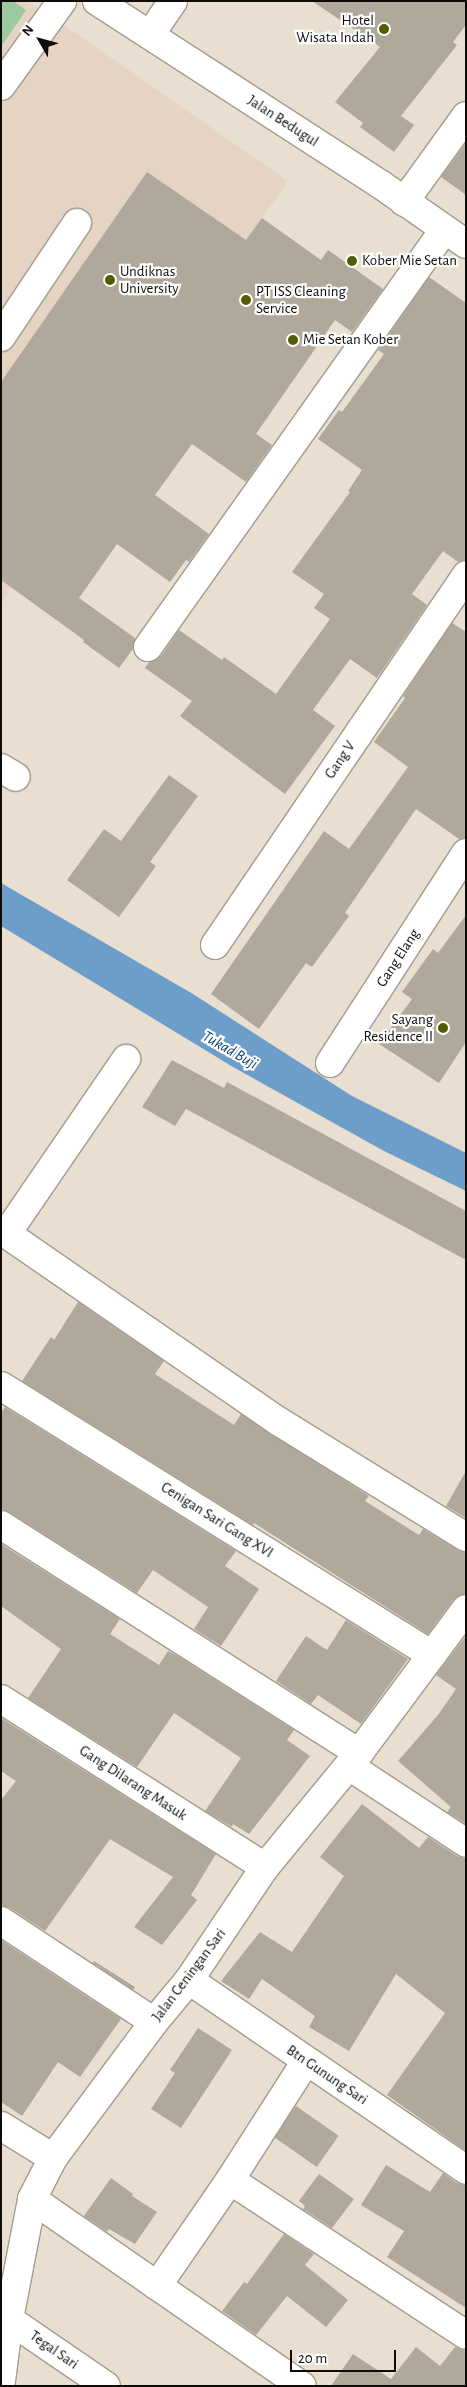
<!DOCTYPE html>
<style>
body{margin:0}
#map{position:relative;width:467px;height:2387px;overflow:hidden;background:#e8dfd1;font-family:"Alegreya Sans",sans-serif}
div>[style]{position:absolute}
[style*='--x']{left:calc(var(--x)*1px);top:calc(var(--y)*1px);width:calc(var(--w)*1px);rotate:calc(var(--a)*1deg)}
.education>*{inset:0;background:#e5d3c3}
.green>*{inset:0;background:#9bcaa0}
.water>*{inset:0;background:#6d9dc9}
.building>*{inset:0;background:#b0a89b;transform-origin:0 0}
.roads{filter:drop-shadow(1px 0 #a39a8d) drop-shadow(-1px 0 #a39a8d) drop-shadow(0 1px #a39a8d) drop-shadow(0 -1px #a39a8d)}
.minor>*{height:28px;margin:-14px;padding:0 14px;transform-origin:14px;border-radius:14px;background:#fff}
.dots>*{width:14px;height:14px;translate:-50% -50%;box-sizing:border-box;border:2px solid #fff;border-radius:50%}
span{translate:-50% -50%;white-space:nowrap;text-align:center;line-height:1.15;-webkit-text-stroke:4.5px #fff;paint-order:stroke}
.poi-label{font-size:15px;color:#0f0c08}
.right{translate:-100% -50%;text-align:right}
.left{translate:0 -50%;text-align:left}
.street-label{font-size:15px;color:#0f0c08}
.water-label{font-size:16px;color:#0c456f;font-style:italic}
.frame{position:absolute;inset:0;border:2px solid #0f0c08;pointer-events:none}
.north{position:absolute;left:15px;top:15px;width:50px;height:50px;-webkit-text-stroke:4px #fff;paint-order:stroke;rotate:308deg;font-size:14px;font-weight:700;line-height:20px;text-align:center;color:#0f0c08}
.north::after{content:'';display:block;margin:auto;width:18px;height:22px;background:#0f0c08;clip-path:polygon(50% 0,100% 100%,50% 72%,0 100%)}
.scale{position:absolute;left:290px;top:2350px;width:106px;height:22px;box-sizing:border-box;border:2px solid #0f0c08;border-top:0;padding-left:6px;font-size:15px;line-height:18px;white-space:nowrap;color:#0f0c08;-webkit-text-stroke:4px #fff;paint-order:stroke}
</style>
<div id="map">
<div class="education">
<i style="clip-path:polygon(1px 1px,26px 1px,51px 16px,288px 181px,111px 433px,1px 603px)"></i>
</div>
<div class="green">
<i style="clip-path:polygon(1px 1px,13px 1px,26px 10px,1px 47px)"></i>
</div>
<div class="water">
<i style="clip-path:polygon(1px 883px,193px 994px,352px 1096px,466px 1153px,466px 1191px,384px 1151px,233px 1067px,1px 926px)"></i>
</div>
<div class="building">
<i style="clip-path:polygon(312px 1px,466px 1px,466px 25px,453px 42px,457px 45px,401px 116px,414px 125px,394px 152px,360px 127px,363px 123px,335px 102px,380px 47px)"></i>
<i style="clip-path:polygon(466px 143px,466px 195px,441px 177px)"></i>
<i style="clip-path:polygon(147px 172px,246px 240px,262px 218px,321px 260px,328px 250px,383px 289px,352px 332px,335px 320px,256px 434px,272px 445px,246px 482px,192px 444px,155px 495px,209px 534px,189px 562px,186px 560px,170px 582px,117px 544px,79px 598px,135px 638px,133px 649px,119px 668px,83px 642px,84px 640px,1px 580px,1px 382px)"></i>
<i style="clip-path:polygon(429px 277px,466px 303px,466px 560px,458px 562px,443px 551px,412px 594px,427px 605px,377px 678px,350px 659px,313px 710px,335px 726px,285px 794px,180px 716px,192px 701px,145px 668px,149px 662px,161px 656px,179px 630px,222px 660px,224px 657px,276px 694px,330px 619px,314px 608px,324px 594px,292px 572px,350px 492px,348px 491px,362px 470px,318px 439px,339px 410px,342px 412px,384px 354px,378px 350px)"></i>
<i style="clip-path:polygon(452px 623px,466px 632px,466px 838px,459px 839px,416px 809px,345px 913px,349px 916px,312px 967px,306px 963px,259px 1029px,211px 994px,324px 831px,349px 849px,408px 767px,374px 742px,405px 698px,403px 696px)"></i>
<i style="clip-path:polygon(169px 775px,198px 796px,150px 862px,156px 866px,119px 917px,67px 880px,104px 829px,121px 841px)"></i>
<i style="clip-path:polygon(466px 915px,466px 1042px,439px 1083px,379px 1044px,412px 999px,402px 992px,433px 949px,438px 953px)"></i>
<i style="clip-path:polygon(172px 1060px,224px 1088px,227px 1082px,466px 1211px,466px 1260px,186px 1109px,175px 1126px,142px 1107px)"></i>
<i style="clip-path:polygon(78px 1302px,164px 1361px,155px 1374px,234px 1425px,241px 1414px,369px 1496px,365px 1501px,419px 1535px,423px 1529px,458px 1550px,466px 1553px,466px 1594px,453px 1600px,428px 1634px,254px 1523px,253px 1525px,22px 1381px,51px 1337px,54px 1340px)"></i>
<i style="clip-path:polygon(5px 1407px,236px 1551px,225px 1566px,259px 1589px,221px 1646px,194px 1629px,208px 1607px,153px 1570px,137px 1593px,9px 1512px,1px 1509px,1px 1413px)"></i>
<i style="clip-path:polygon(466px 1471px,466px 1518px,446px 1506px)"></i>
<i style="clip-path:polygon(1px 1544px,120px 1619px,110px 1634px,159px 1665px,168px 1651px,176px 1655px,294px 1730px,287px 1740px,310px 1756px,249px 1834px,233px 1824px,232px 1827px,205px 1811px,241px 1758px,180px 1717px,174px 1713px,137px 1767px,28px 1698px,61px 1649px,1px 1606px)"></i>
<i style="clip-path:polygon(346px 1620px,408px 1659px,361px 1724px,318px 1695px,311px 1704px,276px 1681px,306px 1636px,327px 1650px)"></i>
<i style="clip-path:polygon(466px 1636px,466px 1824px,447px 1812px,451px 1807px,398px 1761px,438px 1715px,456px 1689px,436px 1675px)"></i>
<i style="clip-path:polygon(1px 1718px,216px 1854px,191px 1895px,197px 1900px,162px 1945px,134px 1927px,173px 1877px,110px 1839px,45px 1931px,10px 1908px,1px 1905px,1px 1800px,16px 1781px,1px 1771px)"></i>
<i style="clip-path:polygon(362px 1804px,419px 1848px,428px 1837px,457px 1856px,466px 1859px,466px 2151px,387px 2095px,445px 2013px,396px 1974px,349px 2051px,309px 2027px,315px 2016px,262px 1979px,249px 1999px,221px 1981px,260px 1932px,292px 1952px,344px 1876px,320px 1857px)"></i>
<i style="clip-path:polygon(1px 1940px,121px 2019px,80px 2077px,58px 2062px,22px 2116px,1px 2102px)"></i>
<i style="clip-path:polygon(94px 1961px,135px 1987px,133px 1990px,93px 1963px)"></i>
<i style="clip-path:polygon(198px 2028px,232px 2050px,181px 2128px,151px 2109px,175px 2073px,170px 2070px)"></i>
<i style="left:296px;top:2106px;width:52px;height:38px;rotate:35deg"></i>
<i style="clip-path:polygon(386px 2165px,430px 2192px,443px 2173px,457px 2183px,466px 2185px,466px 2308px,387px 2257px,404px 2231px,361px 2205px)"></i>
<i style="clip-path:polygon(319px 2174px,354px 2199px,332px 2228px,303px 2209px,305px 2206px,299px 2201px)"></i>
<i style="clip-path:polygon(111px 2178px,133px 2194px,132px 2196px,157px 2212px,135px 2244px,109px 2229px,107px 2232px,84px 2216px)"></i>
<i style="clip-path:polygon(284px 2234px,314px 2254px,305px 2265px,348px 2300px,326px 2327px,287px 2296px,256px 2335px,222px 2311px,244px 2282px,247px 2284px)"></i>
<i style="clip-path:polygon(416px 2347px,440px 2366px,455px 2347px,466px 2351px,466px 2386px,331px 2386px,353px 2354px,391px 2379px)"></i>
</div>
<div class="roads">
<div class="minor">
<i style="--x:97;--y:1;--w:337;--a:32.9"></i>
<i style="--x:380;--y:184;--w:105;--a:34.9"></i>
<i style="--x:150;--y:35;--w:41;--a:-55.9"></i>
<i style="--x:1;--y:86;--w:105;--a:-54.3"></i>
<i style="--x:404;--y:202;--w:106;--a:-54.2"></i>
<i style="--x:1;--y:337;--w:137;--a:-56.3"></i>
<i style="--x:148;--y:647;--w:511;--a:-54.63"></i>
<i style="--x:1;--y:768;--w:17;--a:31"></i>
<i style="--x:215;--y:945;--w:447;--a:-55.8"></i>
<i style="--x:330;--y:1063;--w:250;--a:-57.1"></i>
<i style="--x:1;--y:1230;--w:336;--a:34.6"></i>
<i style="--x:278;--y:1421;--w:221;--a:31.7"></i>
<i style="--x:7;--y:1233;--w:211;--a:-55.6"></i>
<i style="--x:1;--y:1386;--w:508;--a:31.97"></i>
<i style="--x:1;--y:1525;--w:424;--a:32.5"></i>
<i style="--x:1;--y:1699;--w:313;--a:32.5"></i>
<i style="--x:349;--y:1766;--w:140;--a:33.3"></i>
<i style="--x:1;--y:1921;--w:183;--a:33.4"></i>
<i style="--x:189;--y:1980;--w:336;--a:34.4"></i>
<i style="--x:1;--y:2126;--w:61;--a:31.6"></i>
<i style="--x:230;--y:2180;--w:282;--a:33.3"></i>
<i style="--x:32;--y:2199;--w:328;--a:34.7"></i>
<i style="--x:157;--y:2286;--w:129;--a:-55.4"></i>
<i style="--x:230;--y:2180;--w:141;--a:-57.4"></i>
<i style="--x:1;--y:2314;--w:127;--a:34.4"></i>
<i style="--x:1;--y:2381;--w:63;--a:-82.6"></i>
<i style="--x:9;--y:2319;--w:122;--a:-79.1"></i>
<i style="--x:32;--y:2199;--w:46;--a:-62.9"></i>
<i style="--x:53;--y:2158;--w:169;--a:-53.4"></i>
<i style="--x:154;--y:2022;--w:55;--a:-50.2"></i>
<i style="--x:189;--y:1980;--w:136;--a:-56.1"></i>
<i style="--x:265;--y:1867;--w:148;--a:-50.5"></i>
<i style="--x:359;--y:1753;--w:179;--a:-53.4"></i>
</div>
</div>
<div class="dots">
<i style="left:384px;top:29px;background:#505e00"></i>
<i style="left:352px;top:261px;background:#505e00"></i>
<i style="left:110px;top:280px;background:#505e00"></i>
<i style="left:246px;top:300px;background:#505e00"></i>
<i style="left:293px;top:340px;background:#505e00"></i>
<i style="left:443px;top:1028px;background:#505e00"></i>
</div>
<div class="poi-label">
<span class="right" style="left:374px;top:29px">Hotel<br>Wisata Indah</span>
<span class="left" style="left:362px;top:261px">Kober Mie Setan</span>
<span class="left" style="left:120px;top:280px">Undiknas<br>University</span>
<span class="left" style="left:256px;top:300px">PT ISS Cleaning<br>Service</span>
<span class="left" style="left:303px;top:340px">Mie Setan Kober</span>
<span class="right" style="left:433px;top:1028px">Sayang<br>Residence II</span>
</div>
<div class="street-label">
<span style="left:283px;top:121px;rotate:33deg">Jalan Bedugul</span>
<span style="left:340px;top:760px;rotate:-56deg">Gang V</span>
<span style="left:398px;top:958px;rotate:-57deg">Gang Elang</span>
<span style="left:217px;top:1520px;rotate:32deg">Cenigan Sari Gang XVI</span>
<span style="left:133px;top:1783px;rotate:33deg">Gang Dilarang Masuk</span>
<span style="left:189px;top:1975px;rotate:-53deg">Jalan Ceningan Sari</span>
<span style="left:327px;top:2075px;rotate:34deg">Btn Gunung Sari</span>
<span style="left:54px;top:2350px;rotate:35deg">Tegal Sari</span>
</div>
<div class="water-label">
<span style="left:230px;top:1050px;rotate:30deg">Tukad Buji</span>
</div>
<div class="frame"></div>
<div class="north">N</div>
<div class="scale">20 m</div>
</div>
